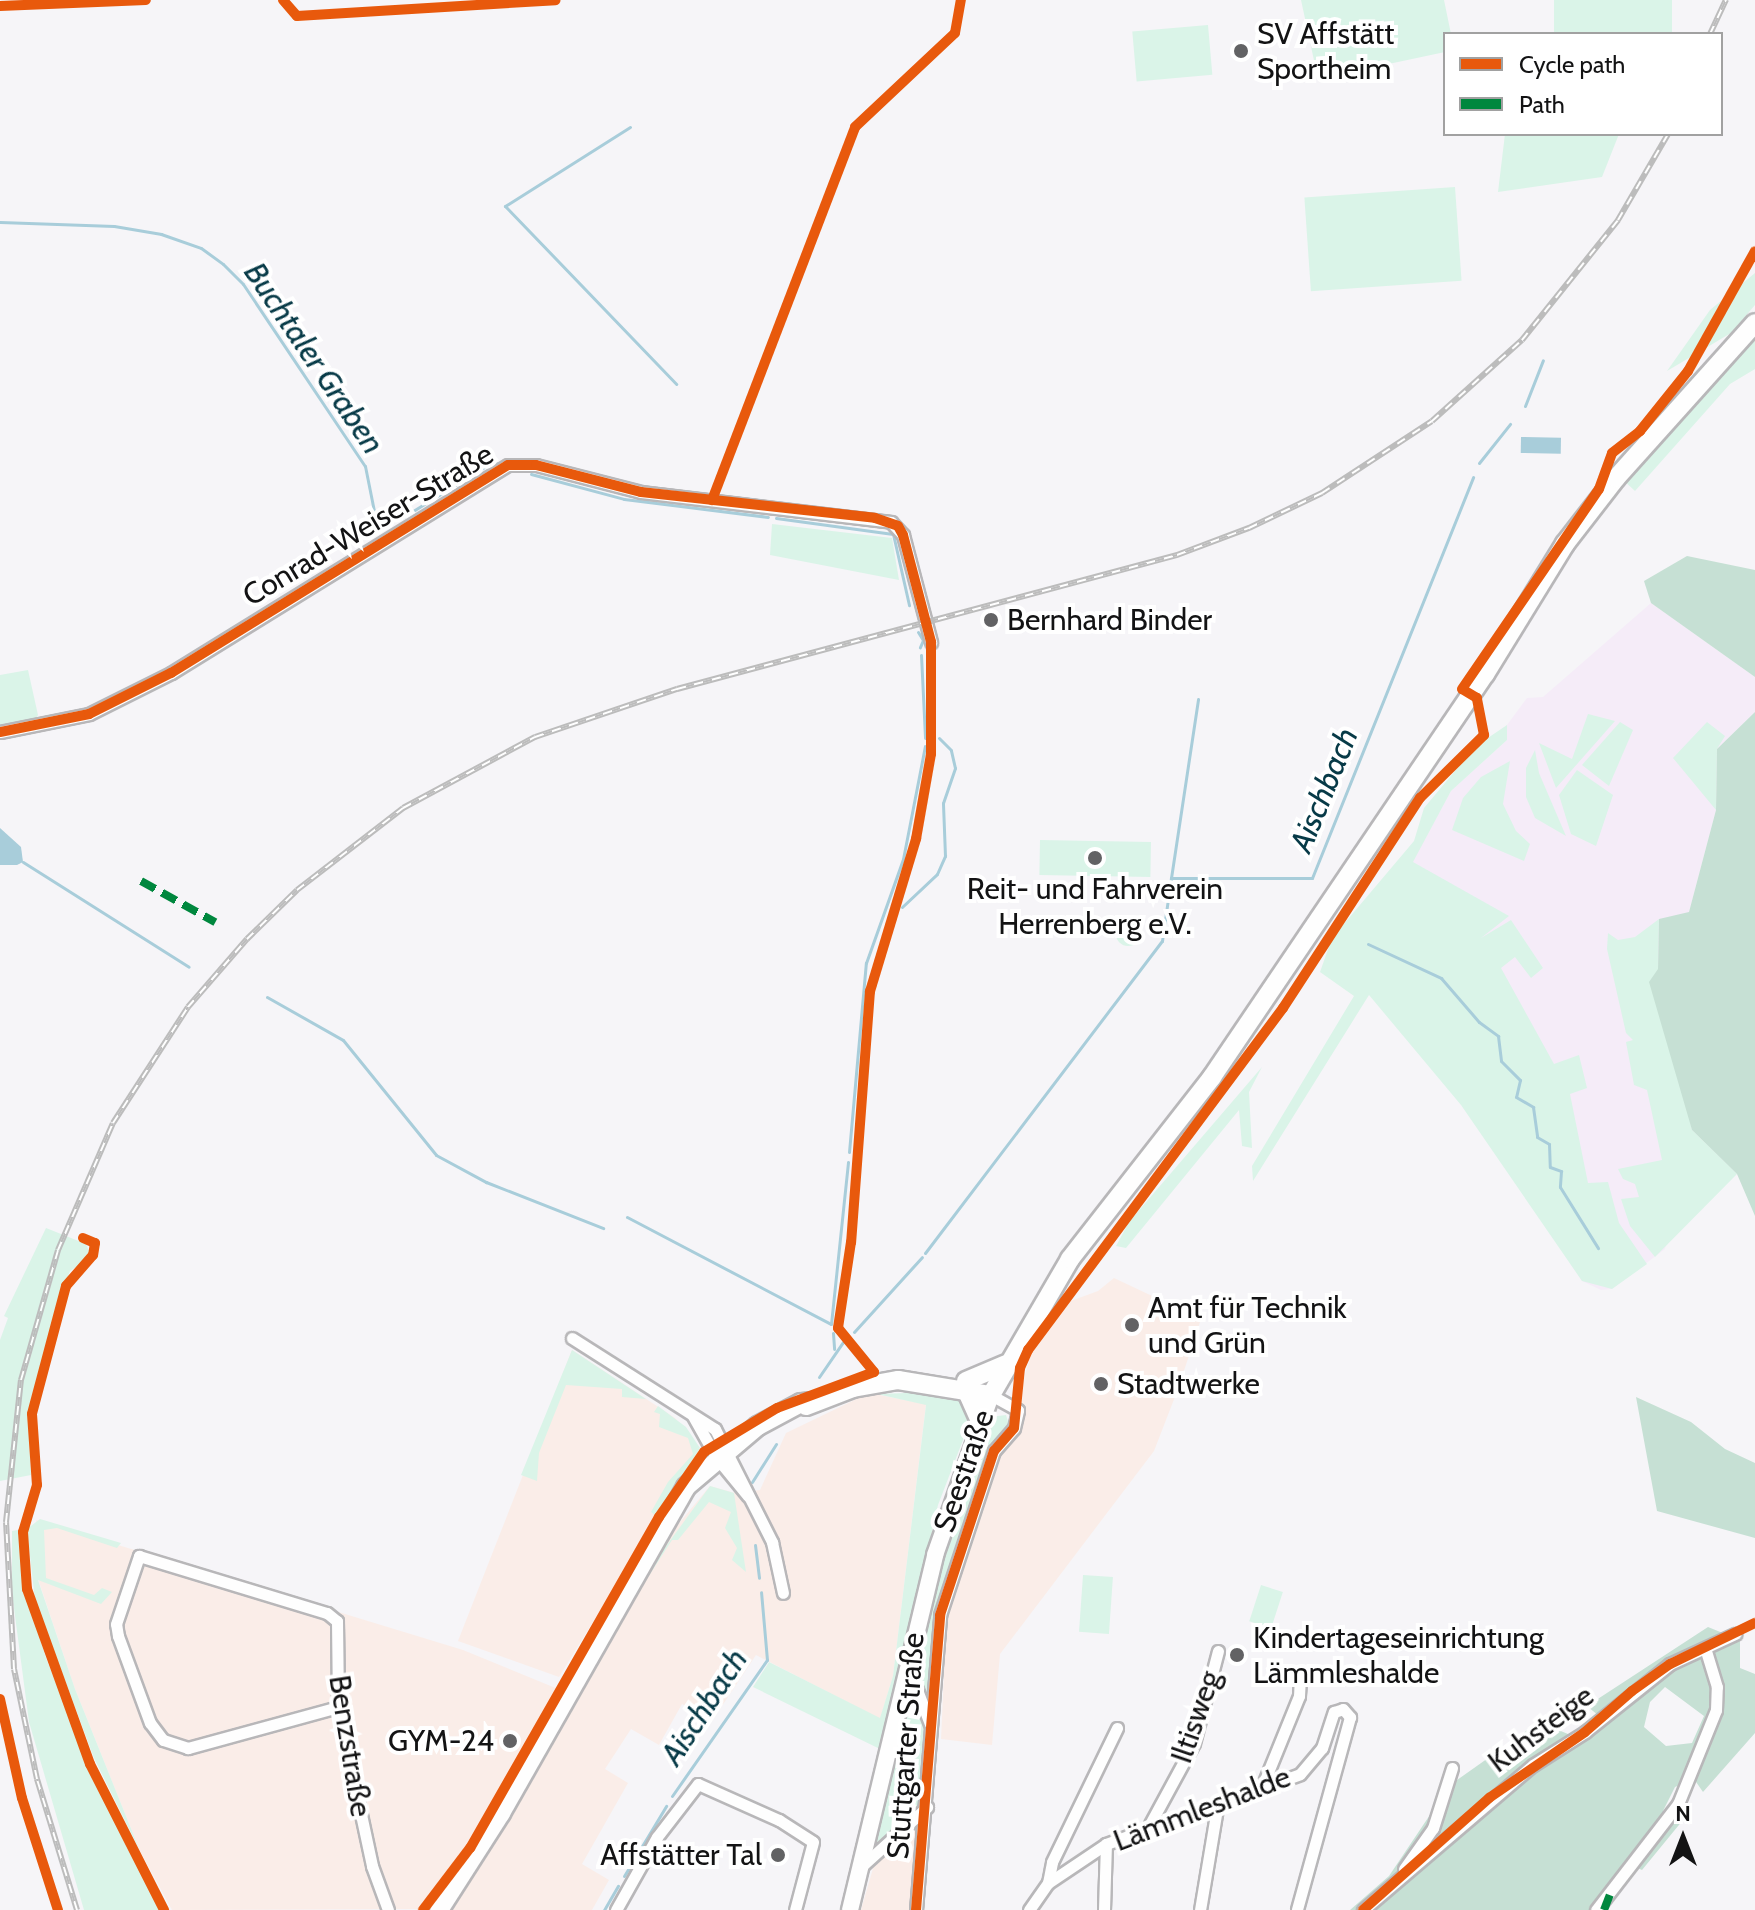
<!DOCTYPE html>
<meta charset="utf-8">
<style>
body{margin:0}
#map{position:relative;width:1755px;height:1910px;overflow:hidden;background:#f6f5f8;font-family:Cabin,sans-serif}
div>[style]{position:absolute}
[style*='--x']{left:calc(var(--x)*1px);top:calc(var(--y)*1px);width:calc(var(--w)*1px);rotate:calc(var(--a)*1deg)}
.commercial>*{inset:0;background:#faede8}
.education>*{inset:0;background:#f5ecf8}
.green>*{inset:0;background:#daf4e8;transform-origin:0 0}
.round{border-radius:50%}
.forest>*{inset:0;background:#c6e0d4}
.water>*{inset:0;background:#a8cdda;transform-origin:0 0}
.stream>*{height:3px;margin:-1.5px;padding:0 1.5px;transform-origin:1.5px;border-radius:1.5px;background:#a8cdda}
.roads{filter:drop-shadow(2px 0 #b8b7b9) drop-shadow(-2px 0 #b8b7b9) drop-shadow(0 2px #b8b7b9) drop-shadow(0 -2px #b8b7b9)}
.minor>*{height:11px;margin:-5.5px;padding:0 5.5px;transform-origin:5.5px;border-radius:5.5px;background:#fefefe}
.secondary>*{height:16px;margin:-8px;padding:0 8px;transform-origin:8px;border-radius:8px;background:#fefefe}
.primary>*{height:18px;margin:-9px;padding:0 9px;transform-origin:9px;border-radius:9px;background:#fefefe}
.rail>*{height:6px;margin-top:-3px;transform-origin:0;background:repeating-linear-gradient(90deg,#fff 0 9px,#bcbcbc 0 18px);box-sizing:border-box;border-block:2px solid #bcbcbc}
.quiet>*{height:8px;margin-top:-4px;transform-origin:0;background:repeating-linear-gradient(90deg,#00873e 0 16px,transparent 0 24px)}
.cycleway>*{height:10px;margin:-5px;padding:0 5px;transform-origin:5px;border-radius:5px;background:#e8590c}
.dots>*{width:22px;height:22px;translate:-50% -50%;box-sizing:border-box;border:4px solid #fff;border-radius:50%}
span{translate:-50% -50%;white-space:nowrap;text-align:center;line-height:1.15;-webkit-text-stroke:8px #fff;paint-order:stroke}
.poi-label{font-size:30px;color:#131314}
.left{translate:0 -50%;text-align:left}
.right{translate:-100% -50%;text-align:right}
.street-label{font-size:30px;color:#131314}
.water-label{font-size:32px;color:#073a47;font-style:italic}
.legend{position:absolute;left:1443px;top:32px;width:280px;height:104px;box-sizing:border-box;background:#fff;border:2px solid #a1a1a1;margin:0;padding:10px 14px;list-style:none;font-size:24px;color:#131314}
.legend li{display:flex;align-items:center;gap:16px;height:40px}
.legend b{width:40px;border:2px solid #a1a1a1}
.north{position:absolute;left:1643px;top:1798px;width:80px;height:80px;-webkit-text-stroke:6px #fff;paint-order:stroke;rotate:0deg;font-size:22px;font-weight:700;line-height:32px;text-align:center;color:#131314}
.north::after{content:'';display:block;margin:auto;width:28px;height:36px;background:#131314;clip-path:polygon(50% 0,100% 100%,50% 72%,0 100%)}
</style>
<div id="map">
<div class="commercial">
<i style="clip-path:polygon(1114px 1278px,1201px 1319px,1178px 1389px,1154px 1451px,1000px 1654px,992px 1745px,941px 1739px,947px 1608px,1000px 1452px,1021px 1420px,1023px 1382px,1033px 1347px,1068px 1302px,1098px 1291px)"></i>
<i style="clip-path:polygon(572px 1350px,675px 1418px,700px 1448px,559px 1677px,458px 1641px)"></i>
<i style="clip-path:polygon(869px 1393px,926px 1404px,893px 1676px,880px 1719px,756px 1655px,712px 1721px,682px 1704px,659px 1745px,631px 1729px,605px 1769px,628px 1783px,582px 1864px,609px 1880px,592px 1910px,448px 1910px,675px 1528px,710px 1486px,735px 1493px,760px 1490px,786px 1433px)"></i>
<i style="clip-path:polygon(36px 1520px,463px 1650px,558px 1689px,463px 1853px,418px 1909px,172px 1910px,140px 1851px,75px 1689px,38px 1579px)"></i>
<i style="clip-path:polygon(914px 1820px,922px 1821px,911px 1910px,861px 1910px,876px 1858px)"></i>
</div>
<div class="education">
<i style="clip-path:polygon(1651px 603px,1755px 677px,1755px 712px,1717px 749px,1716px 810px,1689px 912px,1692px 1130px,1665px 1249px,1612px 1289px,1601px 1290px,1582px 1281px,1510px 1172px,1412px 862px,1451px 791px,1507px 740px,1507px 725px,1527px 698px,1543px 697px)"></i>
</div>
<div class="green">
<i style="clip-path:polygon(1301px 0,1444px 0,1451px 34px,1445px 34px,1445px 52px,1318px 79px)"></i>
<i style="left:1554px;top:0;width:118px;height:34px"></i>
<i style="left:1208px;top:25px;width:50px;height:76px;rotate:85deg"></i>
<i style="clip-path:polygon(1505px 134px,1619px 134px,1602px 177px,1498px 192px)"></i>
<i style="left:1455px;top:187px;width:94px;height:151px;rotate:86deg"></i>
<i style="clip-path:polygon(1755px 273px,1755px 305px,1731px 333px,1667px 371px,1710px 310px)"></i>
<i style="clip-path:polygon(1755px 331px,1755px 369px,1730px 384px,1635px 491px,1621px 478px)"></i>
<i style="clip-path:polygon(772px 524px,892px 538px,899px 580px,770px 555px)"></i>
<i style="clip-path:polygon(28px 670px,38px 715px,35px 720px,0 726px,0 675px)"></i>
<i style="clip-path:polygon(1588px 714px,1615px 721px,1556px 788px,1539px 743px,1572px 759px)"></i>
<i style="clip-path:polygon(1620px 722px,1633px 730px,1609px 786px,1582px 765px)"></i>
<i style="clip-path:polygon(1707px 722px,1725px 736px,1717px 749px,1716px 810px,1673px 758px)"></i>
<i style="clip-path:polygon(1507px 725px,1507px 740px,1451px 791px,1413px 862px,1509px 916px,1481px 938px,1511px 920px,1543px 968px,1531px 978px,1515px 957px,1501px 968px,1554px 1064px,1579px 1055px,1587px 1088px,1570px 1094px,1588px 1183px,1608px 1182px,1619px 1223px,1647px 1264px,1612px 1289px,1582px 1281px,1461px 1105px,1369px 995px,1253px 1181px,1252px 1166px,1354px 996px,1320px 972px,1332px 938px,1414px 841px,1424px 808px,1476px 746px)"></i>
<i style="clip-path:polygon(1535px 750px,1539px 773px,1566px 836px,1535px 818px,1526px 797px,1526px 768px)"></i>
<i style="clip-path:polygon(1510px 761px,1503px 804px,1516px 831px,1530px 844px,1524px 861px,1452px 830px,1463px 798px,1481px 777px)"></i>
<i style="clip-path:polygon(1577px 770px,1613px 795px,1596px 846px,1571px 834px,1559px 795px)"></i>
<i style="left:1040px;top:840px;width:111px;height:35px;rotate:1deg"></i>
<i style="clip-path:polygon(1659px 919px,1658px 969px,1692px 1130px,1737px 1174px,1655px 1257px,1630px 1226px,1621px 1199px,1639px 1197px,1635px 1184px,1623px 1179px,1618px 1169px,1662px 1160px,1647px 1090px,1634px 1085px,1626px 1042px,1633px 1040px,1626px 1033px,1607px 949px,1608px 933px,1618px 940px,1635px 937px)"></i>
<i class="round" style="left:1116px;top:922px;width:24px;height:24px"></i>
<i style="clip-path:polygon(1262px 1067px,1249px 1092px,1252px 1148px,1242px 1146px,1239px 1110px,1126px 1248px,1116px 1246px,1129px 1222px)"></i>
<i style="clip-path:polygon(46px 1228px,86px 1244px,89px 1251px,87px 1260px,70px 1271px,56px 1309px,28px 1417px,31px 1475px,0 1481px,0 1340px,8px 1318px,4px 1316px)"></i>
<i style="clip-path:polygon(572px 1350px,646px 1399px,622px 1397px,622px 1389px,566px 1385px,539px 1453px,537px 1481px,521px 1475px)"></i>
<i style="clip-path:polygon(937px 1392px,964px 1400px,968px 1427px,938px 1505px,882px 1750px,753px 1687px,769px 1662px,880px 1718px,893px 1676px,926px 1405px,877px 1394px)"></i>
<i style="clip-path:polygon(658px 1406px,686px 1427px,700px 1448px,656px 1516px,651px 1512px,668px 1482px,693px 1454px,688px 1438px,659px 1427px,660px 1414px,654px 1412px)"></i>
<i style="clip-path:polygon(1006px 1415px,1009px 1425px,987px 1453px,940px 1596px,928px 1706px,916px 1671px,929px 1603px,950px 1525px,990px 1417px)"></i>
<i style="clip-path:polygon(710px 1486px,734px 1493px,746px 1572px,732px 1560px,737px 1548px,725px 1528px,731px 1512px,709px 1502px,678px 1540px,672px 1540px,639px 1591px,634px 1590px)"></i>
<i style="clip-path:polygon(40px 1519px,121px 1543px,117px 1548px,57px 1528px,44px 1530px,46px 1578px,94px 1595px,102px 1588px,112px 1592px,101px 1604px,38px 1580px,75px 1689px,140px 1851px,94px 1758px,35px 1600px,27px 1529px)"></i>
<i style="clip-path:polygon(18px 1530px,24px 1588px,46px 1658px,89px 1765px,163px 1910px,84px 1910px,29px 1722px,12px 1593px,12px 1531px)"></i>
<i style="left:1083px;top:1575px;width:30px;height:57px;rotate:4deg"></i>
<i style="left:1261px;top:1585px;width:23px;height:38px;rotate:18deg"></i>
<i style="clip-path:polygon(911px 1685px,927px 1733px,920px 1804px,876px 1844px)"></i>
</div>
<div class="forest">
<i style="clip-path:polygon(1687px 556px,1755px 570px,1755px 677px,1651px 603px,1644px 581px)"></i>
<i style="clip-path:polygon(1755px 712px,1755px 1216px,1737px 1174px,1692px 1130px,1649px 982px,1658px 969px,1659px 919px,1689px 912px,1716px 810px,1717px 749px)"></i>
<i style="clip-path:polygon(1636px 1397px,1691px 1422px,1725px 1449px,1755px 1463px,1755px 1538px,1657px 1511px)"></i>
<i style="clip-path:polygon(evenodd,1708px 1627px,1740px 1640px,1740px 1668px,1755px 1674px,1755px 1733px,1703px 1792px,1694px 1779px,1675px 1787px,1663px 1811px,1683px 1820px,1642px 1870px,1625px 1862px,1606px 1888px,1605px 1910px,1350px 1910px,1389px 1876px,1450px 1785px,1539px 1722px,1580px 1739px,1605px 1721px,1587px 1706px,1708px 1627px,1665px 1687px,1704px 1716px,1692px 1743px,1666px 1746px,1644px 1727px,1650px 1702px,1665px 1687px)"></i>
</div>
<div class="water">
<i style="left:1521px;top:437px;width:40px;height:16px;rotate:1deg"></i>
<i style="clip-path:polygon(0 828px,21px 847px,23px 862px,17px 865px,0 865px)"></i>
</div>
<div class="stream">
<i style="--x:630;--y:127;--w:148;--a:147.7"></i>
<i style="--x:505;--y:206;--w:247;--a:46.1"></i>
<i style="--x:0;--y:222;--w:114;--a:2"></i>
<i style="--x:114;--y:226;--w:48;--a:9.7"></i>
<i style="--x:161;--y:234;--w:42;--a:19.3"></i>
<i style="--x:201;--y:248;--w:27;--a:36"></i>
<i style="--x:223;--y:264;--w:28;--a:45"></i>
<i style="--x:243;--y:284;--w:219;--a:56.2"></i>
<i style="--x:365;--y:466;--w:56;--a:78.7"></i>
<i style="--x:376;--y:521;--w:24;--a:-5"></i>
<i style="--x:400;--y:519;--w:110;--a:-31.7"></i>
<i style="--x:494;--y:461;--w:4;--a:45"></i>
<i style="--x:1525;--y:406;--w:49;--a:-68.6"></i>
<i style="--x:1479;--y:463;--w:50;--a:-51.5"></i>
<i style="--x:531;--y:474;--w:96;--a:15"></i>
<i style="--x:624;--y:499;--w:145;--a:7.1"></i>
<i style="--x:776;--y:518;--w:118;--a:7.8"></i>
<i style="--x:893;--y:534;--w:73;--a:77.3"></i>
<i style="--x:918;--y:632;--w:9;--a:58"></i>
<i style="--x:923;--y:640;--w:8;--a:113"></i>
<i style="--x:921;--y:655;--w:83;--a:87.2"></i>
<i style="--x:23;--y:862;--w:196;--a:32.3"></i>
<i style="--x:1171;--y:878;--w:181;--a:-81.4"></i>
<i style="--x:902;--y:907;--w:48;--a:-43.3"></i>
<i style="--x:937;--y:874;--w:20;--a:-66"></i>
<i style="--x:945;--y:856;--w:53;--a:-92.2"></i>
<i style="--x:943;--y:803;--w:37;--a:-71"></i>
<i style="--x:955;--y:768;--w:18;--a:-103"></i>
<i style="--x:951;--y:750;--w:17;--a:-135"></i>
<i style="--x:1368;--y:944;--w:81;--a:25"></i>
<i style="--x:1441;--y:978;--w:58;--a:49.2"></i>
<i style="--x:1479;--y:1022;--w:24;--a:36"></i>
<i style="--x:1498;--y:1036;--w:25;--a:83"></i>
<i style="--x:1501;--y:1061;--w:27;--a:45"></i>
<i style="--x:1520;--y:1080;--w:17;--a:103"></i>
<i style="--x:1516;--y:1097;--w:20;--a:30"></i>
<i style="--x:1533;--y:1107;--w:30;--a:82"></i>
<i style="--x:1537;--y:1137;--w:14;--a:30"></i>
<i style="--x:1549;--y:1144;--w:23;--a:88"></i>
<i style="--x:1550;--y:1167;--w:12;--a:20"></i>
<i style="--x:1561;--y:1171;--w:16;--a:94"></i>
<i style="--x:1560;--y:1187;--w:72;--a:58.1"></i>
<i style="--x:267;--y:997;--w:87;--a:29.5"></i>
<i style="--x:343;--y:1040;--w:148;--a:51"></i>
<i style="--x:436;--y:1155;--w:57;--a:28.4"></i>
<i style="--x:486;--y:1182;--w:126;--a:21.5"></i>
<i style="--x:849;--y:1152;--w:190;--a:-84.9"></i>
<i style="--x:866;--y:963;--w:110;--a:-70.4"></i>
<i style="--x:903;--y:859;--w:115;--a:-79"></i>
<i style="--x:627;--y:1217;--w:230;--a:27.7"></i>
<i style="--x:831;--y:1324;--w:163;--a:-84"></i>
<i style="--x:925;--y:1253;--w:392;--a:-52.8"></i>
<i style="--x:1162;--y:941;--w:64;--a:-81.9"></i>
<i style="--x:1171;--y:878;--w:141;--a:0"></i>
<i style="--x:1312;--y:878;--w:432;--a:-68.1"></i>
<i style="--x:854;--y:1332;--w:101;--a:-47.8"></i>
<i style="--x:833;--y:1333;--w:16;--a:86"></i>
<i style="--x:819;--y:1377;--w:42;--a:-55.6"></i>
<i style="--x:752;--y:1482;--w:45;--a:-57.7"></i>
<i style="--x:755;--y:1545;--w:33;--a:83"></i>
<i style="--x:672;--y:1796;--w:166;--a:-55.1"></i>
<i style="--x:767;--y:1660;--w:68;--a:-95"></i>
<i style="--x:624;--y:1876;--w:82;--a:-59"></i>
<i style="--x:604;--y:1910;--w:28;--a:-60"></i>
</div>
<div class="roads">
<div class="minor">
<i style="--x:0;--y:732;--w:91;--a:-11.4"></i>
<i style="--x:89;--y:714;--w:92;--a:-26.6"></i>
<i style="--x:171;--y:673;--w:396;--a:-31.7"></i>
<i style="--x:508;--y:465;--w:28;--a:0"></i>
<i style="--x:536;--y:465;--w:108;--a:14.4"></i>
<i style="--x:641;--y:492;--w:252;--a:6.8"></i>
<i style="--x:891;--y:522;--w:18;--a:47"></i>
<i style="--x:903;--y:535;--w:111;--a:75.3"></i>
<i style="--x:572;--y:1338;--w:169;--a:32.5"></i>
<i style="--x:715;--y:1429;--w:127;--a:63.2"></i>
<i style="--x:772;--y:1542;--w:52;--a:77.8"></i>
<i style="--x:693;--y:1416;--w:47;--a:60.7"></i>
<i style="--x:716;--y:1457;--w:50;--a:50.6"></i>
<i style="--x:908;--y:1666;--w:62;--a:69.2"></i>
<i style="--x:338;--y:1707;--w:156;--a:164.7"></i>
<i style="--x:188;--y:1748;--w:26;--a:-162"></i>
<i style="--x:163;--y:1740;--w:21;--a:-127"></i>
<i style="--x:150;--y:1723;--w:93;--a:-110.2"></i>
<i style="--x:118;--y:1636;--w:12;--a:-99"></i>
<i style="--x:116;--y:1624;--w:72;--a:-71.3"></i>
<i style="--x:139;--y:1556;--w:196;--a:16.9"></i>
<i style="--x:327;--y:1613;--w:13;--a:39"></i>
<i style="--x:337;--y:1621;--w:86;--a:89.3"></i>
<i style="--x:338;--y:1707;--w:163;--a:77.9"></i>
<i style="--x:372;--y:1866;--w:47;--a:70"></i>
<i style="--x:1262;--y:1787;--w:98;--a:-67.9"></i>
<i style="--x:1299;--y:1696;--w:19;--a:-87"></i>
<i style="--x:1300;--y:1677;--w:17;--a:-167"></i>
<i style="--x:1150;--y:1824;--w:92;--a:-61.5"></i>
<i style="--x:1194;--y:1743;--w:95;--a:-75.4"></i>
<i style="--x:862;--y:1866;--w:88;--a:-42.2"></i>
<i style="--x:1404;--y:1869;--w:50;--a:-54.7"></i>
<i style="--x:1433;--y:1828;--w:63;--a:-72.4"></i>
<i style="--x:1048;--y:1883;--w:21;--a:-79"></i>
<i style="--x:1052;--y:1862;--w:149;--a:-64.1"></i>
<i style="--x:616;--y:1910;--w:84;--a:-60.7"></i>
<i style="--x:657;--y:1837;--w:67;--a:-52.3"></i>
<i style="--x:698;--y:1784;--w:89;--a:24"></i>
<i style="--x:779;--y:1820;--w:40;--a:32.9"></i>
<i style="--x:813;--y:1842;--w:70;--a:104.8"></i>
<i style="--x:916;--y:1910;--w:296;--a:-85.3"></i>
<i style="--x:940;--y:1615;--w:173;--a:-71.8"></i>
<i style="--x:994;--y:1451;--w:30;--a:-49"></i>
<i style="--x:1014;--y:1428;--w:18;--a:-77"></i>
<i style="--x:1018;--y:1410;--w:31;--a:-151"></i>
<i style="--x:1029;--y:1910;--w:33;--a:-55"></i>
<i style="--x:1048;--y:1883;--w:70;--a:-33.9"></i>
<i style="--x:1106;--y:1844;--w:206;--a:-19.8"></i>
<i style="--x:1300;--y:1774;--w:34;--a:-50"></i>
<i style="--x:1322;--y:1748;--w:38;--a:-72"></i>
<i style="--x:1334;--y:1712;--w:9;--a:-18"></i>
<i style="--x:1343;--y:1709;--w:11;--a:49"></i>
<i style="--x:1350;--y:1717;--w:200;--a:105.4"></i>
<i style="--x:1104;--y:1910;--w:66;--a:-88.3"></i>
<i style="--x:1200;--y:1910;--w:109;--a:-80.5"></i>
<i style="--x:1363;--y:1910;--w:223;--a:-40.5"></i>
<i style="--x:1533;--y:1765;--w:62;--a:-32.4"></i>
<i style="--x:1585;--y:1732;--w:109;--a:-38.7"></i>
<i style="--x:1670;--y:1664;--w:72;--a:-24.8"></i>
<i style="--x:1596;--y:1910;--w:134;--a:-52.3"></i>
<i style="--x:1678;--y:1804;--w:101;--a:-68"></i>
<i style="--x:1716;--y:1710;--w:23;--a:-88"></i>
<i style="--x:1717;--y:1687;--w:39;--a:-107"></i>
</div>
<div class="secondary">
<i style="--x:850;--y:1910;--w:365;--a:-76.5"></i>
<i style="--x:935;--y:1555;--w:170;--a:-70.7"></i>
</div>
<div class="primary">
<i style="--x:966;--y:1381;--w:43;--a:-23"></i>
<i style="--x:968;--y:1394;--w:30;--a:66"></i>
<i style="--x:991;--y:1395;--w:157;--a:-59.8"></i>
<i style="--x:1070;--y:1259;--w:231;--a:-52"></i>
<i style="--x:1212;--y:1077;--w:487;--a:-55.9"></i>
<i style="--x:1485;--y:674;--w:153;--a:-58.4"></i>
<i style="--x:1565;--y:544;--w:83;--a:-52.3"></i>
<i style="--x:1616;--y:478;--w:208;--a:-48.1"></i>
<i style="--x:806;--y:1406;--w:50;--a:-21"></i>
<i style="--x:853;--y:1388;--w:46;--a:-10.1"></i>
<i style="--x:898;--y:1380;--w:94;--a:9.2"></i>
<i style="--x:439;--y:1910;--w:115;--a:-57.4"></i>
<i style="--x:501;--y:1813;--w:375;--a:-60.4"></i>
<i style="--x:686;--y:1487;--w:94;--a:-40.3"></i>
<i style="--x:758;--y:1426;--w:49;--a:-28.1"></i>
<i style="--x:801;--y:1403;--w:14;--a:-4"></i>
</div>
</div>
<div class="rail">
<i style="--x:1710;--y:34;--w:38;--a:-65"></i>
<i style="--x:77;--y:1910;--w:137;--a:-107"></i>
<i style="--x:37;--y:1779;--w:112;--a:-101.8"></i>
<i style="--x:14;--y:1669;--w:147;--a:-93.1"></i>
<i style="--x:6;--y:1522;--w:143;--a:-84"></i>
<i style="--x:21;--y:1380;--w:135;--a:-74.1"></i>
<i style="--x:58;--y:1250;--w:138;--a:-66.6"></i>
<i style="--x:113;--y:1123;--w:138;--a:-57.1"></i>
<i style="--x:188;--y:1007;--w:90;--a:-49.1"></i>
<i style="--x:247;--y:939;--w:70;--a:-44.4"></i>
<i style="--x:297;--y:890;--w:134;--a:-37.7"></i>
<i style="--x:403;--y:808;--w:150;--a:-28.3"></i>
<i style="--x:535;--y:737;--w:150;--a:-18.7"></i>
<i style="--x:677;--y:689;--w:518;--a:-15"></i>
<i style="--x:1177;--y:555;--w:77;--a:-20.6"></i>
<i style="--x:1249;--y:528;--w:81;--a:-25.6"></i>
<i style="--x:1322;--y:493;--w:131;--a:-33.2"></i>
<i style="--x:1432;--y:421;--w:121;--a:-42"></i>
<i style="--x:1522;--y:340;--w:154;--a:-51.3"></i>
<i style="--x:1618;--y:220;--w:99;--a:-59.8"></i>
</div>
<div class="quiet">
<i style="--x:141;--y:881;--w:85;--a:29"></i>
<i style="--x:1604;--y:1910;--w:17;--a:-69"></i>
</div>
<div class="cycleway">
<i style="--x:283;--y:0;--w:21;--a:49"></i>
<i style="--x:297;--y:16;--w:259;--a:-3.5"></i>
<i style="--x:0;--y:6;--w:146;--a:-2.4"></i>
<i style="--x:712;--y:500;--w:399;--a:-69"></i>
<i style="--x:855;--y:127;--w:137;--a:-43.2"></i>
<i style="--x:955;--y:33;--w:34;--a:-80"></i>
<i style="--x:0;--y:732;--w:91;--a:-11.4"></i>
<i style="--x:89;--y:714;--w:92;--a:-26.6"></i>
<i style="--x:171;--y:673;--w:396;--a:-31.7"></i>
<i style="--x:508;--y:465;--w:28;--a:0"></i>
<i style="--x:536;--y:465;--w:108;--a:14.4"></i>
<i style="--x:641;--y:492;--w:235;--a:6.3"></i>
<i style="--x:875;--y:518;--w:24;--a:19"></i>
<i style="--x:898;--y:526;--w:10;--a:61"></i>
<i style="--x:903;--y:535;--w:111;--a:75.3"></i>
<i style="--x:931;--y:642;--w:112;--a:90"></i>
<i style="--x:931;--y:754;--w:86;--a:100"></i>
<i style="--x:916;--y:839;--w:159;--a:106.8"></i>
<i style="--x:870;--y:991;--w:252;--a:94.3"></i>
<i style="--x:851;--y:1242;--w:87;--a:98.6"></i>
<i style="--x:838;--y:1328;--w:57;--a:50.7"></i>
<i style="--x:874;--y:1372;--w:103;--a:159.6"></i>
<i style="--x:777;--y:1408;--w:85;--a:148.9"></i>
<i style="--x:704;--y:1452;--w:79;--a:124.7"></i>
<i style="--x:659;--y:1517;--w:381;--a:119.7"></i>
<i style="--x:470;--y:1848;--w:78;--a:127.2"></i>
<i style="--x:83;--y:1238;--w:13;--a:23"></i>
<i style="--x:95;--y:1243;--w:12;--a:99"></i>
<i style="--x:93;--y:1255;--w:41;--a:131.1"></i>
<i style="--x:66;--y:1286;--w:132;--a:104.9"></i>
<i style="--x:32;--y:1414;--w:71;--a:86"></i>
<i style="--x:37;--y:1485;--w:49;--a:106.6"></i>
<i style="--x:23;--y:1532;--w:57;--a:86"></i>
<i style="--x:27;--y:1589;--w:186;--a:70.2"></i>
<i style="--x:90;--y:1764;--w:164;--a:63.1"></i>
<i style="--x:0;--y:1699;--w:101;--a:77.5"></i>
<i style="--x:22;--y:1798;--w:118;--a:72.2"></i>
<i style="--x:916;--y:1910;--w:296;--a:-85.3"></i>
<i style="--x:940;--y:1615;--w:173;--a:-71.8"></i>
<i style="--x:994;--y:1451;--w:30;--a:-49"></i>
<i style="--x:1014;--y:1428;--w:60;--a:-84.3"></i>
<i style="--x:1020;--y:1368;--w:20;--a:-66"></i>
<i style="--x:1028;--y:1350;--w:427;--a:-53.3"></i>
<i style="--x:1283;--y:1008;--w:251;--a:-56.9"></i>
<i style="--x:1420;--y:798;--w:90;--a:-44.5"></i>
<i style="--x:1484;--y:735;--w:38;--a:-101"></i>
<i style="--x:1477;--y:698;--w:17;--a:-149"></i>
<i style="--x:1462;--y:689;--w:242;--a:-55.6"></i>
<i style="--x:1599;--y:489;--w:38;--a:-70"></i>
<i style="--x:1612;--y:453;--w:36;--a:-38"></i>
<i style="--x:1640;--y:431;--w:77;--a:-51.3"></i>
<i style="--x:1688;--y:371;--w:137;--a:-60.8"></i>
<i style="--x:1363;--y:1910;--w:169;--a:-41.6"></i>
<i style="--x:1489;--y:1798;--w:116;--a:-34.5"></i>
<i style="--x:1585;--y:1732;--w:62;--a:-41.1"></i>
<i style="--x:1632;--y:1691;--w:47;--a:-35.4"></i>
<i style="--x:1670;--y:1664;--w:94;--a:-25.8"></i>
</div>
<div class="dots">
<i style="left:1241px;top:51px;background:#626264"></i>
<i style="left:991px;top:620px;background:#626264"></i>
<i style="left:1095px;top:858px;background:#626264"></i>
<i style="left:1132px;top:1325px;background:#626264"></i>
<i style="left:1101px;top:1384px;background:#626264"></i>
<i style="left:1237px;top:1655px;background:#626264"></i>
<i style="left:510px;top:1741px;background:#626264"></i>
<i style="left:778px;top:1855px;background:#626264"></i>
</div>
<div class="poi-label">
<span class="left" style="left:1257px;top:51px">SV Affstätt<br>Sportheim</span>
<span class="left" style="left:1007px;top:620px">Bernhard Binder</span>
<span style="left:1095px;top:906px">Reit- und Fahrverein<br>Herrenberg e.V.</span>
<span class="left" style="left:1148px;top:1325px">Amt für Technik<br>und Grün</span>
<span class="left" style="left:1117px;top:1384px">Stadtwerke</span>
<span class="left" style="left:1253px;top:1655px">Kindertageseinrichtung<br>Lämmleshalde</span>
<span class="right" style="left:494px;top:1741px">GYM-24</span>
<span class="right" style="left:762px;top:1855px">Affstätter Tal</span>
</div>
<div class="street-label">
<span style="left:368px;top:525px;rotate:-31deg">Conrad-Weiser-Straße</span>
<span style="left:964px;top:1471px;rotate:-71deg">Seestraße</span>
<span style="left:1196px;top:1717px;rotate:-71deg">Iltisweg</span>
<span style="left:1541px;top:1729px;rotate:-37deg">Kuhsteige</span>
<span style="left:350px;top:1746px;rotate:81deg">Benzstraße</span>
<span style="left:906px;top:1746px;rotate:-86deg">Stuttgarter Straße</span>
<span style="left:1202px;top:1809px;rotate:-21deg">Lämmleshalde</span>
</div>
<div class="water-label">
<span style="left:314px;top:358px;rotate:56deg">Buchtaler Graben</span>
<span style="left:1324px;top:790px;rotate:-68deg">Aischbach</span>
<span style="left:704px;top:1707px;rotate:-57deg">Aischbach</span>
</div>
<ul class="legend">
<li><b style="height:10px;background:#e8590c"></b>Cycle path</li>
<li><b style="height:10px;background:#00873e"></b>Path</li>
</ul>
<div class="north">N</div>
</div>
